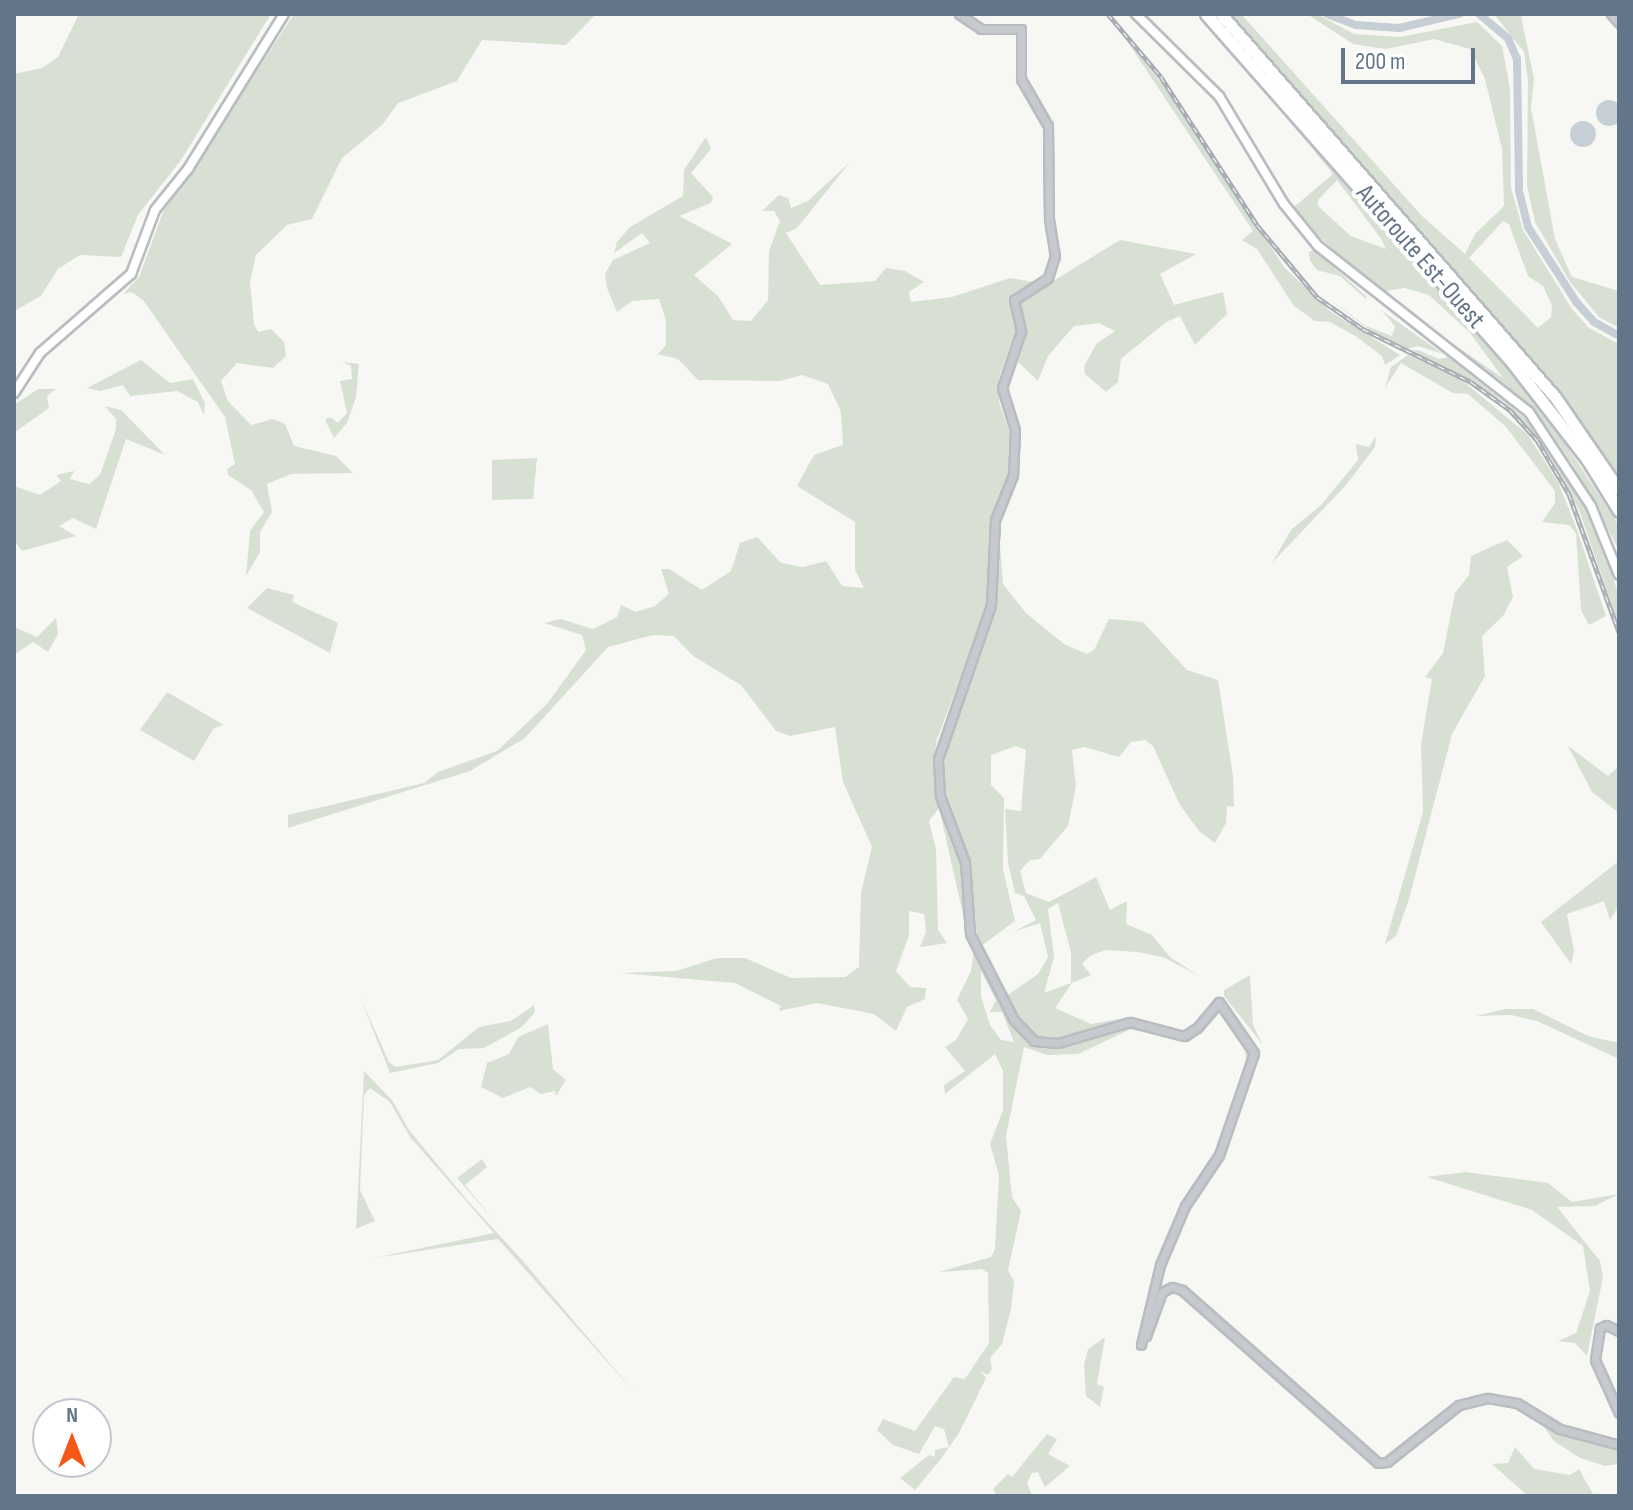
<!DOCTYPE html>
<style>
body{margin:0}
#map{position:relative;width:1633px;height:1510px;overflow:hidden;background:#f7f7f4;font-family:"Sofia Sans Condensed",sans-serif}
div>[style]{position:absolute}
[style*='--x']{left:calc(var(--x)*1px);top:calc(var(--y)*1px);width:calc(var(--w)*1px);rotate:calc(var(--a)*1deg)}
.green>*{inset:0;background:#d8e0d4}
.water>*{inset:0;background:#c6cfd5}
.round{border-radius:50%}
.river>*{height:8px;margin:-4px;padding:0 4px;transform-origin:4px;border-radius:4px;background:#c6cfd5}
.roads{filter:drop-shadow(2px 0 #b9bdc1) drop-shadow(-2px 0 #b9bdc1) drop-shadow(0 2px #b9bdc1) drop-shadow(0 -2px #b9bdc1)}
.minor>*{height:7px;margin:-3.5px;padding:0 3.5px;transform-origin:3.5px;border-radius:3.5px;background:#c6cace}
.major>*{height:8px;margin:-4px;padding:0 4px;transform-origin:4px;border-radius:4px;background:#fff}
.highway>*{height:11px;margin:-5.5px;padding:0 5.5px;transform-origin:5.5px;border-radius:5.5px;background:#fff}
.rail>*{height:5px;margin-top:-2.5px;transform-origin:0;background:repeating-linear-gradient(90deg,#fff 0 6px,#a8adb4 0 12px);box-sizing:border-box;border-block:2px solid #a8adb4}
span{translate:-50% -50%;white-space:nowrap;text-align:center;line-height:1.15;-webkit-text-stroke:8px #fff;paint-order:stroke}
.street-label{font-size:26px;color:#637588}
.frame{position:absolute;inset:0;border:16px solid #637588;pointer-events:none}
.north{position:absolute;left:32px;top:1398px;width:80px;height:80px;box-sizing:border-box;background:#fff;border:2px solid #c1c8cf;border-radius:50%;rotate:0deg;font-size:22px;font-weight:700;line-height:32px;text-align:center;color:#637588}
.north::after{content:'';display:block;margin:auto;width:28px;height:36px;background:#f55816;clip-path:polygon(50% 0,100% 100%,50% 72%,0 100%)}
.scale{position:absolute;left:1341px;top:48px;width:134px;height:36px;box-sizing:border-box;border:4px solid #637588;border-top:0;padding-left:10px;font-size:24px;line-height:28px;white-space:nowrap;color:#637588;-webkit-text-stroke:6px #fff;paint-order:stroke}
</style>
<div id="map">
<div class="green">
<i style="clip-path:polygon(79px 14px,271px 14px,181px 160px,138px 215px,121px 257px,80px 255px,58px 269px,41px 296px,14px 311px,14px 74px,42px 68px,58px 57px)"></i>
<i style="clip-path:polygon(294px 14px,596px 14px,566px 45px,482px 40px,457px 81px,398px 103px,383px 124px,342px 158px,312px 219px,287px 225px,256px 255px,250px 282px,254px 324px,258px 332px,271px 329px,284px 342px,286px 356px,273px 368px,237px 363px,221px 381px,228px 401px,251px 425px,273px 419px,285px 424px,294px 446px,336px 456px,353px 473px,291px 474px,267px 484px,272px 512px,260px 532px,260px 552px,246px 576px,250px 531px,264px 512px,251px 490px,228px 475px,227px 469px,235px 464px,225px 417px,143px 300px,131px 292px,123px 294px,139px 277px,163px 212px)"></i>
<i style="clip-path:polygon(evenodd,1231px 14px,1241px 14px,1422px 216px,1465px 254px,1475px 234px,1504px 206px,1502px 149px,1485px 79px,1470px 49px,1434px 39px,1386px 49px,1353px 44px,1307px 14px,1317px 14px,1354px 34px,1400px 37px,1477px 22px,1502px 46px,1510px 89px,1511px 188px,1523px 230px,1572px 309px,1589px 328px,1619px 344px,1619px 478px,1516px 341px,1231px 14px,1503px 221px,1509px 224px,1528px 276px,1543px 286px,1552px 306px,1551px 317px,1538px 328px,1469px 258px,1503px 221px)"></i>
<i style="clip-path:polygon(1494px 14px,1521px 16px,1534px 79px,1531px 108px,1555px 239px,1572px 277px,1619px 291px,1619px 328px,1599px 317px,1570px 282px,1535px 222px,1527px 186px,1528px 81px,1524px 52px)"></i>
<i style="clip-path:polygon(1125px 38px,1167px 90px,1284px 267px,1331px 312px,1400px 355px,1385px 365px,1382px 356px,1354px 335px,1330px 322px,1315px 321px,1294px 306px,1257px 249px,1242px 240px,1253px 231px)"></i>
<i style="clip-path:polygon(evenodd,1292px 124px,1535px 398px,1619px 525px,1619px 550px,1572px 464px,1539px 416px,1506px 385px,1405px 311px,1503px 378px,1470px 333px,1429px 295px,1404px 288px,1380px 292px,1303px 222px,1294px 207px,1333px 174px,1292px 124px,1337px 180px,1382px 240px,1386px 249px,1351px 236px,1318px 206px,1318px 200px,1337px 180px)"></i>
<i style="clip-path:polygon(706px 137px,711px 149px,691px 173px,713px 197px,711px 203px,679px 216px,732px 244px,694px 275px,718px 296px,733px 320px,751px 321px,768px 300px,769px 251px,780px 221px,774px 211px,762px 211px,779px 195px,788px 198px,791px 208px,808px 201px,850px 162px,797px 228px,786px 233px,820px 285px,875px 281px,886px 268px,905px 271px,924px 282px,909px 292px,911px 302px,952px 297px,1010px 278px,1034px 282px,1011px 297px,1016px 330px,999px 378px,999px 402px,1012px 440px,1009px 475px,991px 526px,988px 605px,937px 739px,933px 767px,935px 793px,961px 863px,968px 936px,939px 808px,929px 821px,936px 849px,938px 930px,947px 943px,920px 947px,926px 932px,924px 914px,909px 911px,909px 935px,896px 971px,910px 987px,926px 988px,925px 999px,907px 1007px,896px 1031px,874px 1014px,817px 1003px,779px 1011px,781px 1006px,735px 983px,621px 973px,676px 971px,717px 958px,745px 958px,791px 978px,845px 977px,859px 967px,861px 892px,872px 847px,843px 782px,835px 727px,790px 736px,776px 731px,741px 685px,693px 656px,674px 636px,653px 635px,608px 647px,525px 738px,470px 771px,288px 828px,288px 815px,424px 783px,438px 772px,497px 751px,547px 704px,586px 650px,582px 635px,544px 623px,561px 619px,593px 629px,617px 617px,621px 605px,636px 612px,655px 606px,669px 594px,661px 569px,669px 569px,702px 590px,731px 571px,740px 543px,757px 537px,781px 563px,803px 567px,826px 561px,842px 586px,864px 588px,855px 570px,855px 522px,797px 486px,814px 455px,843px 445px,841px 412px,828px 384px,802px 375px,780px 381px,698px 380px,678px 359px,658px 354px,666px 345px,666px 320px,659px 299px,632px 301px,617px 312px,607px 288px,605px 274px,613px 260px,650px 243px,642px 233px,614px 253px,617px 242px,630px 227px,683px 196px,684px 170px)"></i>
<i style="clip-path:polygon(1120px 240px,1196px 254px,1160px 274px,1174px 305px,1223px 292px,1227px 314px,1195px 345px,1180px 316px,1166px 322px,1121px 359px,1118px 382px,1106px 392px,1085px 374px,1084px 366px,1097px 343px,1115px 331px,1099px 323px,1074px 326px,1048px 356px,1038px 381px,1018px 362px,1026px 331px,1019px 302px)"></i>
<i style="clip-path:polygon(1314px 250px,1366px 296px,1366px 299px,1340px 276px,1317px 270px,1310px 261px,1309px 252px)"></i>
<i style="clip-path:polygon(1324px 295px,1366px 326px,1392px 336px,1395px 326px,1381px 310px,1443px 354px,1418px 346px,1407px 349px,1375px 334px)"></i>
<i style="clip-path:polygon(1418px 350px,1439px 359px,1448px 357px,1532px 424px,1565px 472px,1601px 539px,1619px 597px,1619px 626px,1579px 510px,1546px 448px,1501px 400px,1412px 351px)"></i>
<i style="clip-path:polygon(1408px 355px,1463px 381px,1528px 435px,1558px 482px,1576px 527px,1606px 616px,1589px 625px,1581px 610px,1576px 533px,1569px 525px,1542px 522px,1555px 503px,1555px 491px,1506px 427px,1468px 394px,1453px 393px,1401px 363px,1385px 388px,1391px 367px)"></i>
<i style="clip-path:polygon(141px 360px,170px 383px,193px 379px,205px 403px,204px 415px,198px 402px,177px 391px,130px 396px,123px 385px,100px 391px,87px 388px)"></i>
<i style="clip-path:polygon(343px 362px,359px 364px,356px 397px,347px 423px,334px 438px,325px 420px,330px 417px,338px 423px,347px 413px,340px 381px,352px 379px,351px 366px)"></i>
<i style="clip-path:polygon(38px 389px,56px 389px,47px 396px,49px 408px,15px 432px,14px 447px,14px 405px)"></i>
<i style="clip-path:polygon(105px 406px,121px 410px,165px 455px,126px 439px,96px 529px,73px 518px,59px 526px,76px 536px,22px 551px,14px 540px,14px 486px,40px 495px,61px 481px,56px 475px,74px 471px,70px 479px,89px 484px,100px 475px,116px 429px,116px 419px)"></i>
<i style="clip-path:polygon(1376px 436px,1375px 447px,1346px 485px,1272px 563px,1291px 530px,1321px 505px,1358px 460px,1356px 444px,1369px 447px)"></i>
<i style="clip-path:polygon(537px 458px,533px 499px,492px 500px,492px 460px)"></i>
<i style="clip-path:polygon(evenodd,998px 521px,1003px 584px,1026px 613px,1064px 644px,1087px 654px,1094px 650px,1109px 619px,1143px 622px,1187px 670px,1218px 680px,1233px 776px,1234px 807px,1227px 806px,1226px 823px,1215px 843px,1199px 831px,1180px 805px,1153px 746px,1145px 740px,1131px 742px,1119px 757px,1084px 747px,1072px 750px,1076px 786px,1068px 826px,1040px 859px,1030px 860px,1020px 871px,1026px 893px,1049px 902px,1096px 877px,1110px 910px,1127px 901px,1126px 924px,1152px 935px,1170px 957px,1199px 976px,1163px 957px,1137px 952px,1105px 950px,1090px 956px,1082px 964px,1091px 975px,1072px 983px,1055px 1008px,1091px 1024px,1124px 1018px,1051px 1040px,1033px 1037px,1005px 997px,1038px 974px,1048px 957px,1040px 923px,1015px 931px,1036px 920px,1024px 896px,1015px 893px,1008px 863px,1005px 809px,1021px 811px,1026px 750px,1016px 746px,991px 755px,991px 785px,1004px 798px,1003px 869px,1015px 921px,981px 946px,971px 913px,970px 862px,944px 790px,946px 743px,995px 605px,998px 521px,1058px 903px,1071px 953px,1071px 983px,1044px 993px,1054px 957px,1048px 909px,1058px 903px)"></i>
<i style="clip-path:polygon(1507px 540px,1523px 556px,1507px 567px,1513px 597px,1503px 616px,1482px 636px,1485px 676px,1452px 734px,1409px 899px,1396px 936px,1385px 944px,1423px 812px,1421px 744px,1432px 679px,1425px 677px,1443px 653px,1455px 593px,1469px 575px,1471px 556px)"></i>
<i style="clip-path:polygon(267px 588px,294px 595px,292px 602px,338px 623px,330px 653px,247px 608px)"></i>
<i style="clip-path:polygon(56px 618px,58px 634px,48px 652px,33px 642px,14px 655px,14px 627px,37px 637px)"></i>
<i style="clip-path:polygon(167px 692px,224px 725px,214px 728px,194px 761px,140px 730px)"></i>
<i style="clip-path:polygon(1568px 746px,1608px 776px,1617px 768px,1619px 752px,1619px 813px,1592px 792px)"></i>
<i style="clip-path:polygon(1619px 861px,1619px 905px,1610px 920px,1604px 901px,1567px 914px,1574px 951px,1571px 964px,1541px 922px)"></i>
<i style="clip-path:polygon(evenodd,974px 949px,1014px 1026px,1032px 1043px,1057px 1046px,1128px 1025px,1183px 1038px,1200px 1030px,1220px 1006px,1249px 1048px,1251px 1056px,1246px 1067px,1245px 1046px,1222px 1011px,1191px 1041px,1131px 1029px,1078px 1054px,1047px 1055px,1024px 1047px,1006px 1136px,1012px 1197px,1021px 1211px,1008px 1270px,1014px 1282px,1011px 1309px,1002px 1344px,990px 1358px,992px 1369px,988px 1375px,980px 1371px,986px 1378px,959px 1433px,940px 1460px,915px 1490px,900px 1478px,929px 1455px,935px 1457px,935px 1450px,949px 1447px,944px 1429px,935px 1426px,919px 1454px,893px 1445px,877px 1430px,883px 1419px,915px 1431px,954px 1377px,965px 1379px,989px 1343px,988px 1273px,982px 1269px,939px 1272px,991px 1257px,995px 1249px,999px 1175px,990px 1144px,1003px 1110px,1003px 1071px,995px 1054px,945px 1094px,944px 1085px,965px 1071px,945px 1047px,956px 1040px,968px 1019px,957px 1000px,971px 971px,974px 949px,981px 971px,996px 1000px,990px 1012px,1002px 1012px,1014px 1042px,1001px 1040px,990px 1025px,981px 996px,981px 971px)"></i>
<i style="clip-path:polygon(1250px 975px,1253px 1025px,1263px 1045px,1224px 996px,1224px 990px)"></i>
<i style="clip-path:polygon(360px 997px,389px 1062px,396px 1067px,438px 1060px,479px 1027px,511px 1021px,534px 1005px,535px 1012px,522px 1027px,484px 1048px,459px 1049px,438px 1063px,390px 1073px)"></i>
<i style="clip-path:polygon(1505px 1009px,1533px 1009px,1588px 1036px,1619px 1043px,1619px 1059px,1537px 1021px,1511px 1015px,1476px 1016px)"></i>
<i style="clip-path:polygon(548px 1024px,553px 1069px,566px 1080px,556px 1096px,555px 1091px,541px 1094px,530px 1087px,503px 1098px,481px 1087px,487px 1063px,509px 1054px,518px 1037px)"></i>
<i style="clip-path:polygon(364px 1071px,392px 1100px,409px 1130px,467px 1200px,522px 1260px,635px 1393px,498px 1239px,374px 1258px,494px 1233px,410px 1137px,390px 1102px,370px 1088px,364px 1095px,360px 1190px,375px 1221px,356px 1229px)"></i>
<i style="clip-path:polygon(482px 1159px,487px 1167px,465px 1185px,495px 1221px,457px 1178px)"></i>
<i style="clip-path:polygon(1465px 1172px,1548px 1183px,1572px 1202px,1619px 1194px,1595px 1206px,1557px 1207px,1600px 1261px,1603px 1277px,1587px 1356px,1575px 1343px,1558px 1341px,1576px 1333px,1590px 1291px,1583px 1246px,1532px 1210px,1427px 1177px)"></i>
<i style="clip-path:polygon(1105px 1337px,1097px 1384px,1104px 1387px,1100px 1407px,1086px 1396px,1084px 1365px,1088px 1349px)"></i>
<i style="clip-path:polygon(1542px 1424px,1579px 1441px,1619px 1450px,1619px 1464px,1605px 1466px,1580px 1458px,1554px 1441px)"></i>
<i style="clip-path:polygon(1047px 1434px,1057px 1439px,1048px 1454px,1070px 1466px,1045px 1487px,1038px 1472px,1032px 1473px,1027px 1483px,1032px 1496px,997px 1496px,993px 1489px,1008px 1474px,1012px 1477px)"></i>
<i style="clip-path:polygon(1515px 1447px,1534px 1469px,1570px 1475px,1579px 1469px,1594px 1496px,1528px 1496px,1492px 1464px,1508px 1463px)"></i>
</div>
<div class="water">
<i class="round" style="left:1596px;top:100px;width:26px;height:26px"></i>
<i class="round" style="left:1570px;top:121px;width:26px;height:26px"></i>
</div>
<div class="river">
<i style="--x:1327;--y:14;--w:31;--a:21"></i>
<i style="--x:1356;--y:25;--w:43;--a:4"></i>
<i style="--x:1399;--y:28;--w:62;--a:-13.1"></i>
<i style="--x:1479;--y:14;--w:38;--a:40"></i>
<i style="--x:1508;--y:38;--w:23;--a:67"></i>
<i style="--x:1517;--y:59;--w:132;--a:89.1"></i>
<i style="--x:1519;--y:191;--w:37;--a:76"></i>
<i style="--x:1528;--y:227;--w:90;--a:57.2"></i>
<i style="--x:1577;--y:303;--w:25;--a:48"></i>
<i style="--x:1594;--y:322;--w:29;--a:29"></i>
</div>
<div class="roads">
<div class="minor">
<i style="--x:959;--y:14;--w:27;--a:34"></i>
<i style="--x:981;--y:29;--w:40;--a:0"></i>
<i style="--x:1021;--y:29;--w:50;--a:90"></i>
<i style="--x:1021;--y:79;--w:54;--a:60.1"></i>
<i style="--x:1048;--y:126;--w:93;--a:89.4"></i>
<i style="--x:1049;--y:219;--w:37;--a:81"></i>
<i style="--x:1055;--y:256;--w:23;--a:108"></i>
<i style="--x:1048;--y:278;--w:40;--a:147.1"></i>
<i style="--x:1014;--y:300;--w:32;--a:77"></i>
<i style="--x:1021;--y:331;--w:60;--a:108.4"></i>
<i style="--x:1002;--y:388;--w:44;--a:72.8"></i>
<i style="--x:1015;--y:430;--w:45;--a:92.5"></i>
<i style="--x:1013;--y:475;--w:48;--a:111.8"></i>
<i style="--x:995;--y:520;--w:85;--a:92.7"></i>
<i style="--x:991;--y:605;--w:163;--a:109"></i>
<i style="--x:938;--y:759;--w:37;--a:87"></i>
<i style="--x:940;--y:796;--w:71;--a:69.3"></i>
<i style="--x:965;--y:862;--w:72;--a:86"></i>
<i style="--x:970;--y:934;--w:97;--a:62.9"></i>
<i style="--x:1014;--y:1020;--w:29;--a:46"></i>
<i style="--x:1034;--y:1041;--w:24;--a:5"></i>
<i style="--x:1058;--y:1043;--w:75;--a:-16.3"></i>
<i style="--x:1130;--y:1022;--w:56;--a:14.5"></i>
<i style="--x:1184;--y:1036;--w:15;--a:-32"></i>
<i style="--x:1197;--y:1028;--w:34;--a:-50"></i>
<i style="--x:1219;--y:1002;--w:62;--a:55.5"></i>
<i style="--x:1254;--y:1053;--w:108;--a:108.9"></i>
<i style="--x:1219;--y:1155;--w:61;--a:123.7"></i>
<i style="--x:1185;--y:1206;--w:64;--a:113"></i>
<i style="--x:1160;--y:1265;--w:82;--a:103.4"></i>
<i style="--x:1611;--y:14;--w:12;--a:48"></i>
<i style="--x:1619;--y:1331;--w:14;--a:-155"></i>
<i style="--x:1606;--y:1325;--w:7;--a:153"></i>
<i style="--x:1600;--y:1328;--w:32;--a:99"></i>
<i style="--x:1595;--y:1360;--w:58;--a:65.6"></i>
<i style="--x:1146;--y:1336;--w:47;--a:-70"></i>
<i style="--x:1162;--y:1292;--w:11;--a:-27"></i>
<i style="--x:1172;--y:1287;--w:10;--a:17"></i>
<i style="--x:1182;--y:1290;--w:261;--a:41.4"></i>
<i style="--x:1378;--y:1463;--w:9;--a:-6"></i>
<i style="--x:1387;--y:1462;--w:92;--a:-38.4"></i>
<i style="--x:1459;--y:1405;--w:30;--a:-14"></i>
<i style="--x:1488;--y:1398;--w:29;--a:10"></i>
<i style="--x:1517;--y:1403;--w:50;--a:31.2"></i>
<i style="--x:1560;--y:1429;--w:61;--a:15.2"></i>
</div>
<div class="major">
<i style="--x:1136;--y:14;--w:117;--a:44.7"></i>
<i style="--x:1219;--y:96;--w:126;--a:59"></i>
<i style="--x:1284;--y:204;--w:54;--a:51"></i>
<i style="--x:1318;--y:246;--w:268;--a:38.2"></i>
<i style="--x:1529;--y:412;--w:113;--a:56.6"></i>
<i style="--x:1591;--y:506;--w:74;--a:67.9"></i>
<i style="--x:14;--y:393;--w:48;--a:-57"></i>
<i style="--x:40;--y:353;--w:121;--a:-41"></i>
<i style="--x:131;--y:274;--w:68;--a:-69.4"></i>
<i style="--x:155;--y:210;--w:53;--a:-51.2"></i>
<i style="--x:188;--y:169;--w:182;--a:-58.2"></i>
</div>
<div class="highway">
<i style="--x:1206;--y:14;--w:467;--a:48.7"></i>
<i style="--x:1514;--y:365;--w:119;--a:52.2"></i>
<i style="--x:1587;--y:459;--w:61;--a:58.4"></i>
<i style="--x:1221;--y:14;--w:508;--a:48.91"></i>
<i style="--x:1555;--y:397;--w:113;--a:55.5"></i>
</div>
</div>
<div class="rail">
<i style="--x:1108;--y:14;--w:82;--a:49.9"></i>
<i style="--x:1161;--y:77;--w:176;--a:57"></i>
<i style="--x:1257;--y:225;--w:94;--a:50.2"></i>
<i style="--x:1317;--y:297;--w:56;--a:34.8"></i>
<i style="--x:1363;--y:329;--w:120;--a:26.1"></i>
<i style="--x:1471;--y:382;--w:48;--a:35.7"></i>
<i style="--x:1510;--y:410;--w:40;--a:48"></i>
<i style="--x:1537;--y:440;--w:63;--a:59.3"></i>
<i style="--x:1569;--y:494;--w:147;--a:70.1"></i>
</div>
<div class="street-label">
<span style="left:1420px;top:257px;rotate:49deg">Autoroute Est-Ouest</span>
</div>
<div class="frame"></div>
<div class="north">N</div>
<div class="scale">200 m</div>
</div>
